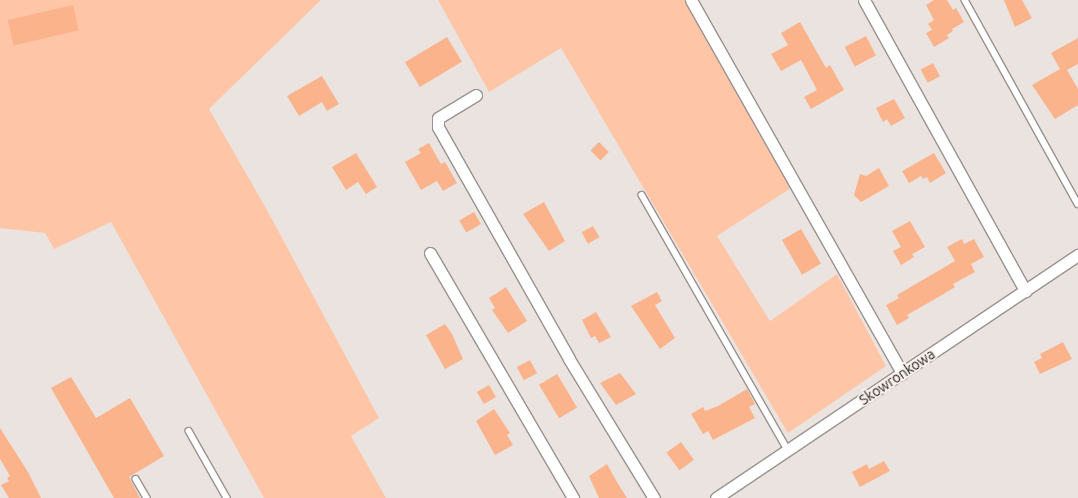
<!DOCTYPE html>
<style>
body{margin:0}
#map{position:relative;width:1078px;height:498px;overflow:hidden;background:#eae3df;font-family:Ubuntu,sans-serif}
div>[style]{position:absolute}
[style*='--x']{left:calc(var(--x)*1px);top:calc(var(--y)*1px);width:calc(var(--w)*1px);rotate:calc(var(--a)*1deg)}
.green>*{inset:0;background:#fec6a7}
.building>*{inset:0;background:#fab38b;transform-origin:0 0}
.roads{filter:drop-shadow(1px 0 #99928f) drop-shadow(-1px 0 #99928f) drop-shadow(0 1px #99928f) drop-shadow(0 -1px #99928f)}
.lane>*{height:5.5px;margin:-2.75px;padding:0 2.75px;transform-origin:2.75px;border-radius:2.75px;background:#fff}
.street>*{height:11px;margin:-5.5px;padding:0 5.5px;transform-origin:5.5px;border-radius:5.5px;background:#fff}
span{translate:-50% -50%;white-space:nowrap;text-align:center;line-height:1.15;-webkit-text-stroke:4px #f8f0ec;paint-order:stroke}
.street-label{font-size:14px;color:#1f1c1b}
</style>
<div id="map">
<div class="green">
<i style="clip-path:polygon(0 0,321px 0,209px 109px,267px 210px,379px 418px,351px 436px,386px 498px,264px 498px,111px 222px,54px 249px,45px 233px,0 228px)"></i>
<i style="clip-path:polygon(438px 0,687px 0,791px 188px,717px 236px,770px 321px,837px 274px,886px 366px,788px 433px,561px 48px,489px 92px)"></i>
</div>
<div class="building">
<i style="clip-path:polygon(934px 0,947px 0,953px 10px,956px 8px,964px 22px,952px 29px,953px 31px,947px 35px,949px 38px,934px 47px,926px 33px,932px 30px,928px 24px,934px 20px,926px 5px)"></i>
<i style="clip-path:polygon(1004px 0,1022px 0,1032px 18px,1015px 27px)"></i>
<i style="left:73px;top:5px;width:26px;height:67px;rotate:77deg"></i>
<i style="clip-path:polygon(800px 22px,826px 68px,830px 65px,844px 90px,811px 109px,804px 97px,817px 90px,801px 60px,781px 71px,771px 54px,788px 45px,781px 33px)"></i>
<i style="left:866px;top:36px;width:22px;height:24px;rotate:63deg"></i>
<i style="left:447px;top:37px;width:29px;height:49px;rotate:59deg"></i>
<i style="clip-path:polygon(1078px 38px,1078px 64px,1067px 70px,1078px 89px,1078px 105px,1055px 119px,1032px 85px,1060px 69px,1051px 53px)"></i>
<i style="left:933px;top:63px;width:15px;height:14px;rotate:62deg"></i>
<i style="clip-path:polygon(322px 76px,339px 104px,327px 111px,322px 102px,299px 116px,287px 96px)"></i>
<i style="clip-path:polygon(894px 99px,905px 118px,891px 126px,887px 119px,883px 122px,876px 108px)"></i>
<i style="left:599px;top:142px;width:14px;height:12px;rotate:45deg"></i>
<i style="clip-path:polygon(429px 143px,441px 164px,445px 162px,457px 183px,443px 191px,437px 181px,421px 190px,405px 162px,421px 153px,418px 149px)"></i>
<i style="clip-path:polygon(356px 153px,377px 187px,366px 194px,358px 182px,346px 190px,332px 167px)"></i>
<i style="clip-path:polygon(934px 153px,946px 173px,930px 183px,927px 177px,923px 179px,921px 176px,909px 183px,902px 171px)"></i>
<i style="clip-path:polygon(879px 168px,889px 186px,861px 202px,854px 195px,860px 174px,866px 176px)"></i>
<i style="clip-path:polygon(544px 202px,565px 241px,549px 251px,523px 214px)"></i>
<i style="left:474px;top:212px;width:14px;height:17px;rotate:60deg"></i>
<i style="clip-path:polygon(910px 221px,925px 247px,912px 254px,914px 257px,901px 265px,893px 251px,901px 247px,892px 231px)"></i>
<i style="left:593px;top:226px;width:13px;height:13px;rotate:61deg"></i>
<i style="left:801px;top:229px;width:40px;height:22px;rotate:60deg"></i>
<i style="clip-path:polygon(962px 239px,964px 244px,974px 239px,984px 257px,971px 264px,975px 272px,953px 284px,955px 287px,942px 295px,907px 315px,909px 318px,897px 325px,886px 305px,899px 298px,897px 295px,955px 261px,947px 247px)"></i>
<i style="clip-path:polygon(506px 287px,527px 321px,508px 333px,492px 310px,495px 308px,489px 298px)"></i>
<i style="clip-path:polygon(657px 292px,662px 301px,655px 305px,675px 338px,660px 349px,631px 306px)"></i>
<i style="clip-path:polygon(596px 312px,611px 337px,599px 343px,595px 336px,591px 338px,582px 320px)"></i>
<i style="clip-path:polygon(445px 324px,452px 334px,463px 359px,445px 369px,426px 335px)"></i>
<i style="clip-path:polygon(1063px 342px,1072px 359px,1040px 374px,1034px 362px,1042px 358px,1040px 354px)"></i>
<i style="left:530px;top:360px;width:15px;height:15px;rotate:62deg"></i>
<i style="clip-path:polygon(620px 373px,636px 394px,616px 405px,600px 383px)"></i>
<i style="left:557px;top:374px;width:39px;height:21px;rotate:59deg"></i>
<i style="clip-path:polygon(71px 377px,96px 418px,130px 398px,164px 456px,129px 477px,140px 498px,114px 498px,51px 388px)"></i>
<i style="left:489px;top:385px;width:14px;height:14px;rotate:60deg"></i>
<i style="clip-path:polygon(747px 389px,755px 404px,749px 407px,755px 418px,713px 440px,708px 431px,703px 434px,691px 414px,703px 407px,705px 411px,718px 406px)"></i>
<i style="clip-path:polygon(494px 409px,510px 433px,507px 435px,513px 445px,495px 455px,476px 421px)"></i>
<i style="clip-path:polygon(0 428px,28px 472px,41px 498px,9px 498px,1px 485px,9px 481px,7px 478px,10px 476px,0 459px)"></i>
<i style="left:681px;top:442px;width:22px;height:18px;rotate:54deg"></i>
<i style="clip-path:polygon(884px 461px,890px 471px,860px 487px,852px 472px,867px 464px,869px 469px)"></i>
<i style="clip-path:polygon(607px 464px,617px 482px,627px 498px,599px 498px,589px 476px)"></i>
</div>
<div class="roads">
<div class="lane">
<i style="--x:965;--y:0;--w:233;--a:61"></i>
<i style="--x:642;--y:195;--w:294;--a:60.2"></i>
<i style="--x:189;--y:431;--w:77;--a:60.4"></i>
<i style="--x:136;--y:479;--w:22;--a:60"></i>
</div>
<div class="street">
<i style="--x:691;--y:0;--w:429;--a:60.5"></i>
<i style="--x:864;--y:0;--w:333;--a:61"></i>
<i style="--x:476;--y:95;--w:44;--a:148.8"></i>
<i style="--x:438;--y:118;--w:9;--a:90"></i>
<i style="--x:438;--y:127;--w:266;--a:60.5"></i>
<i style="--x:569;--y:359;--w:163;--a:58.6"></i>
<i style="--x:430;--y:253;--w:284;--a:59.7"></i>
<i style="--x:716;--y:498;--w:436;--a:-33.9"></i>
</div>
</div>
<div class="street-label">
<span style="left:897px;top:377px;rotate:-34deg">Skowronkowa</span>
</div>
</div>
